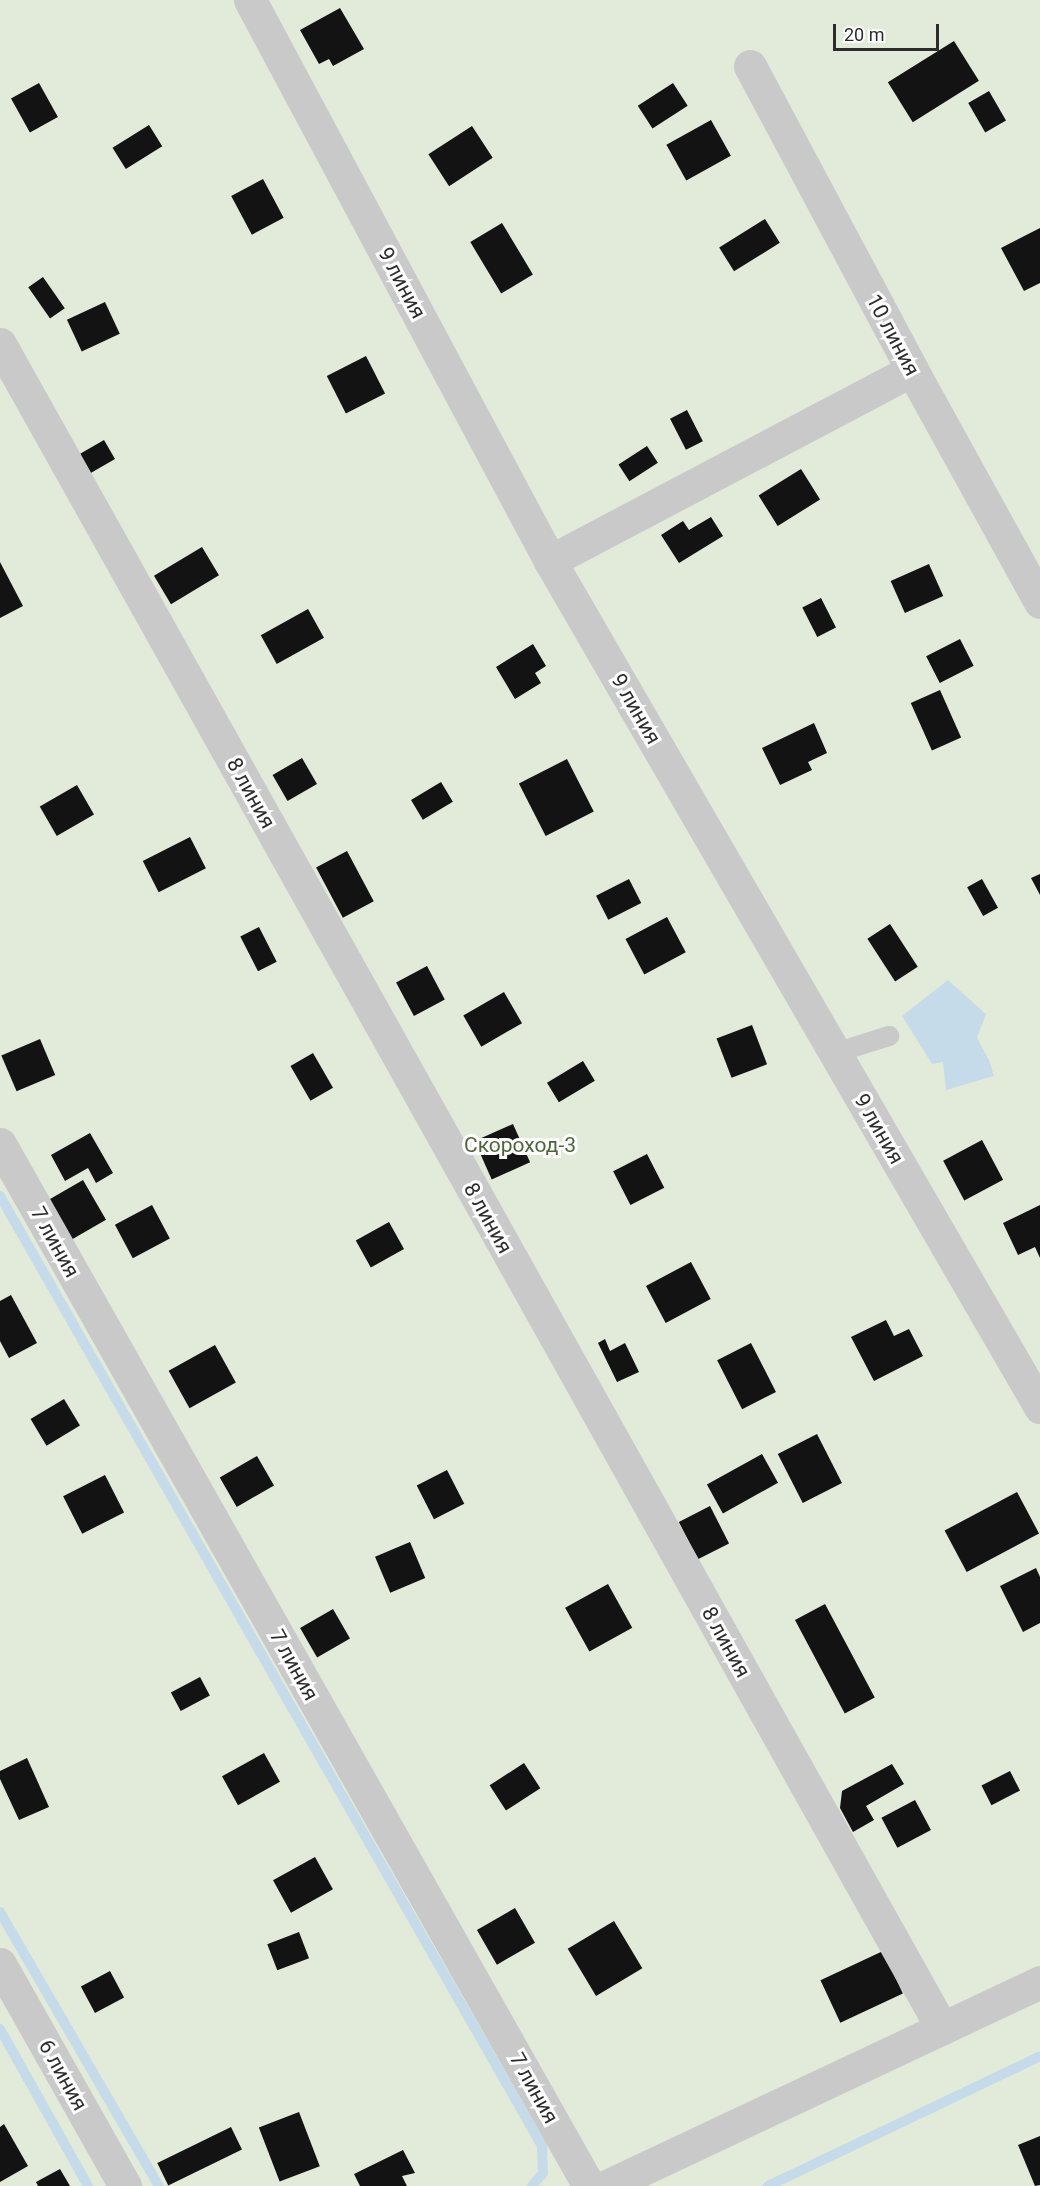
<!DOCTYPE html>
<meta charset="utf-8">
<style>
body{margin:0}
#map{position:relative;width:1040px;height:2186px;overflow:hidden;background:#fff;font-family:Roboto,sans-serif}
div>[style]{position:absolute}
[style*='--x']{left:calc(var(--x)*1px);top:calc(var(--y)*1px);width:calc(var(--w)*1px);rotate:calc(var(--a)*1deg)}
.green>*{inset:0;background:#e2eada;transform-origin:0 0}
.water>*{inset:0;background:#c6dbe9}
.stream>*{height:10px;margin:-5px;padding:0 5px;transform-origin:5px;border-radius:5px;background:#c6dbe9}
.building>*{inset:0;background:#131313;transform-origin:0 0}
.service>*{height:20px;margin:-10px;padding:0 10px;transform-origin:10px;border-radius:10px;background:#c9c9c9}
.minor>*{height:33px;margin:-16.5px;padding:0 16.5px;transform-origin:16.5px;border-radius:16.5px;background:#c9c9c9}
span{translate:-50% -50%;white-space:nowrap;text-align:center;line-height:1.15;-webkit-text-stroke:6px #fff;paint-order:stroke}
.street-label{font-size:21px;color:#2c2c2c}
.park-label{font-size:21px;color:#4f663c}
.scale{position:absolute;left:833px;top:24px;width:106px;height:27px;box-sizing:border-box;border:3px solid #2c2c2c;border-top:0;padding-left:8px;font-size:18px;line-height:21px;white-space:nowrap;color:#2c2c2c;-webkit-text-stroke:4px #fff;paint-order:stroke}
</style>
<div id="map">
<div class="green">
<i style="left:0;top:0;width:1040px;height:2186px"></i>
</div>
<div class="water">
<i style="clip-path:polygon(948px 980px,986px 1014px,977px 1038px,989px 1060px,994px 1076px,946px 1090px,943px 1062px,932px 1064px,902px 1016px)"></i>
</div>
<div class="stream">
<i style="--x:0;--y:1196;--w:1094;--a:60.29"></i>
<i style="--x:542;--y:2146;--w:27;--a:88"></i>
<i style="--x:543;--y:2173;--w:17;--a:130"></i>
<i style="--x:0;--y:1912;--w:317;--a:59.9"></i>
<i style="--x:0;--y:2029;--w:180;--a:60.7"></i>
<i style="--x:768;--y:2186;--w:301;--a:-25.5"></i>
</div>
<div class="building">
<i style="clip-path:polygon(340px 8px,364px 49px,333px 66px,329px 59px,319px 64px,300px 30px)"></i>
<i style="left:954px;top:41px;width:47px;height:78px;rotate:58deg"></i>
<i style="left:39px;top:83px;width:39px;height:32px;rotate:61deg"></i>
<i style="left:673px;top:83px;width:27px;height:42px;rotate:57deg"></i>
<i style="left:989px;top:91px;width:34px;height:24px;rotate:60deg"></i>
<i style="left:711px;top:120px;width:41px;height:51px;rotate:61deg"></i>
<i style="left:149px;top:125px;width:25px;height:43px;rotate:58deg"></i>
<i style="left:472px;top:126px;width:38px;height:52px;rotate:57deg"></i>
<i style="left:263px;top:179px;width:44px;height:36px;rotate:62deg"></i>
<i style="left:765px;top:219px;width:28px;height:54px;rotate:58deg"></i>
<i style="left:502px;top:223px;width:60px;height:37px;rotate:59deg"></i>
<i style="clip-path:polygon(1040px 228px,1040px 283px,1024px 291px,1001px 248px)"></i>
<i style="left:43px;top:277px;width:38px;height:18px;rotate:55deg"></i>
<i style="left:105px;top:302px;width:35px;height:42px;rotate:65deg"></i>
<i style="left:366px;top:356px;width:42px;height:44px;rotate:63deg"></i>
<i style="left:687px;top:410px;width:35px;height:19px;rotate:63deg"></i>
<i style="left:104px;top:440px;width:22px;height:31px;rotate:60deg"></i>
<i style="left:647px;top:446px;width:20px;height:34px;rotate:57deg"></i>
<i style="left:801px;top:469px;width:36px;height:50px;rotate:58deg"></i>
<i style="clip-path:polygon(711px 517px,723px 536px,679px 563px,661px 535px,683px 521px,689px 530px)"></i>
<i style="left:202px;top:547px;width:33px;height:56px;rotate:59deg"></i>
<i style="clip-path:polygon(0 562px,23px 606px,0 618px)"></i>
<i style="left:929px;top:564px;width:35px;height:42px;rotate:66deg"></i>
<i style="left:821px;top:598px;width:33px;height:21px;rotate:63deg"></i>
<i style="left:308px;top:609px;width:33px;height:54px;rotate:61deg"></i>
<i style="left:960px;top:639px;width:30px;height:38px;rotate:63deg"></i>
<i style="clip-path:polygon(533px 644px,546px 666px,535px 673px,541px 683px,515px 699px,496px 667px)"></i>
<i style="left:940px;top:690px;width:52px;height:32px;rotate:66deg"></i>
<i style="clip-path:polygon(814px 723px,827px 753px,808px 762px,812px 770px,780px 785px,762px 748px)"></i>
<i style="left:302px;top:758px;width:30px;height:34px;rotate:60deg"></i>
<i style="left:567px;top:759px;width:59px;height:54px;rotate:63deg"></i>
<i style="left:441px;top:782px;width:23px;height:35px;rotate:59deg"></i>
<i style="left:77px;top:785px;width:34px;height:43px;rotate:60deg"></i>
<i style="left:190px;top:837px;width:35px;height:53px;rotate:63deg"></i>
<i style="left:347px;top:851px;width:57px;height:35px;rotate:62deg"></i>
<i style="clip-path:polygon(1040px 874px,1040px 895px,1031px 878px)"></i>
<i style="left:629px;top:879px;width:27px;height:37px;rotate:63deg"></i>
<i style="left:982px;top:879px;width:33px;height:17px;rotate:61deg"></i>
<i style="left:667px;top:917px;width:40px;height:47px;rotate:62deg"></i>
<i style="left:890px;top:924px;width:51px;height:27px;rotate:57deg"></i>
<i style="left:259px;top:927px;width:39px;height:21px;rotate:63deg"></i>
<i style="left:427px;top:966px;width:38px;height:35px;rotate:62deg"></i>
<i style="left:504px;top:992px;width:36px;height:47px;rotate:60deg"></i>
<i style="left:752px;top:1025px;width:42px;height:38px;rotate:69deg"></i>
<i style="left:40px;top:1039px;width:39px;height:42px;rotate:67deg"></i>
<i style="left:313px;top:1053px;width:40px;height:26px;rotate:60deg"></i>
<i style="left:583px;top:1061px;width:23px;height:42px;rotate:59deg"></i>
<i style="left:513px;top:1124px;width:42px;height:42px;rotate:66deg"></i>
<i style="clip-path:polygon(90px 1133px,113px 1173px,96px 1183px,88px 1168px,65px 1181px,51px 1155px)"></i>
<i style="left:982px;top:1140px;width:45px;height:44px;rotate:62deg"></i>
<i style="left:647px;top:1154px;width:38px;height:38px;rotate:63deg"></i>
<i style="left:83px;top:1180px;width:46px;height:40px;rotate:60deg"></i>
<i style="left:152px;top:1205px;width:38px;height:42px;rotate:62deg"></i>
<i style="clip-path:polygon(1040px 1205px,1040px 1258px,1035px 1247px,1018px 1255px,1003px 1223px)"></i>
<i style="left:389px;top:1222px;width:31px;height:38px;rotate:61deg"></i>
<i style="left:691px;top:1262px;width:42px;height:51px;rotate:62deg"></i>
<i style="clip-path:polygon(11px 1295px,37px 1343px,9px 1358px,0 1341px,0 1301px)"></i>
<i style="clip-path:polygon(886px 1320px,894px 1336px,909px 1329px,923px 1356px,874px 1381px,851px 1337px)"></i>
<i style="clip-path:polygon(605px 1339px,610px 1351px,625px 1343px,639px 1372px,617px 1382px,598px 1343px)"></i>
<i style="left:751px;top:1343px;width:55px;height:38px;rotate:63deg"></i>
<i style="left:215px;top:1345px;width:43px;height:53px;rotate:61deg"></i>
<i style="left:64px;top:1399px;width:31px;height:39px;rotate:59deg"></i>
<i style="left:817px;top:1434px;width:55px;height:44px;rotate:63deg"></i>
<i style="left:762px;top:1454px;width:33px;height:63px;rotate:61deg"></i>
<i style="left:257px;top:1456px;width:34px;height:43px;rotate:60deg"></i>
<i style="left:447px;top:1470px;width:38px;height:34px;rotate:63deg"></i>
<i style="left:105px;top:1475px;width:42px;height:47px;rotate:63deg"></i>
<i style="left:1017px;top:1492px;width:47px;height:82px;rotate:62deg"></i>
<i style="left:710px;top:1506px;width:42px;height:35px;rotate:63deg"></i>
<i style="left:410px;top:1542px;width:39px;height:38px;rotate:67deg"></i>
<i style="clip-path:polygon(1036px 1568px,1040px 1577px,1040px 1623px,1023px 1632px,1000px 1586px)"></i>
<i style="left:608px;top:1584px;width:50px;height:49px;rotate:61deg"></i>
<i style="left:825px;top:1604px;width:106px;height:34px;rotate:62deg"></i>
<i style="left:333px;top:1609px;width:34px;height:38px;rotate:60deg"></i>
<i style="left:200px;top:1677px;width:21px;height:33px;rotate:62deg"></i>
<i style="left:264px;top:1753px;width:33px;height:48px;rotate:61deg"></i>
<i style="clip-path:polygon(27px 1758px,49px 1807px,19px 1820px,0 1779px,0 1771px)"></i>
<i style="left:524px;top:1763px;width:30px;height:41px;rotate:57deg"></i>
<i style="clip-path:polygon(892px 1764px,904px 1784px,866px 1806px,874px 1820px,853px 1832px,840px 1808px,842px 1791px)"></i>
<i style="left:1010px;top:1771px;width:22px;height:32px;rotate:63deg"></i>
<i style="left:915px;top:1800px;width:34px;height:38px;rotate:62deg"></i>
<i style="left:315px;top:1857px;width:37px;height:48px;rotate:61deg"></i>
<i style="left:515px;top:1908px;width:40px;height:44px;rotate:60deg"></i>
<i style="left:614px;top:1921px;width:55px;height:54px;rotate:59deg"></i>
<i style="left:299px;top:1932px;width:28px;height:34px;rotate:69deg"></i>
<i style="left:883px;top:1951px;width:47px;height:69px;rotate:65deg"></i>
<i style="left:110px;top:1971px;width:30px;height:33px;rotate:62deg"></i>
<i style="left:299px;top:2112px;width:58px;height:43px;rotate:69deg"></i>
<i style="clip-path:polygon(4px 2124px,28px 2166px,0 2182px,0 2127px)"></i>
<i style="left:231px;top:2127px;width:25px;height:82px;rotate:64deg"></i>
<i style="clip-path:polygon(1040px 2136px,1040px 2185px,1035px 2186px,1018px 2145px)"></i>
<i style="clip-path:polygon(403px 2150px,415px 2173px,402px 2176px,407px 2186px,360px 2186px,354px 2174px)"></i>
<i style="clip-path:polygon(60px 2169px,70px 2186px,38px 2186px,36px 2182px)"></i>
</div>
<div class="service">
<i style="--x:835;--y:1053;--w:57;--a:-17.5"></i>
</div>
<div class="minor">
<i style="--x:250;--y:0;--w:636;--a:61.86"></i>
<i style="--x:550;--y:561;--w:978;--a:59.92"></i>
<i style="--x:750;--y:66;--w:344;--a:61.9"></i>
<i style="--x:912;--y:370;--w:265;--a:61.1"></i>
<i style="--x:0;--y:344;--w:1930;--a:60.78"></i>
<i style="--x:550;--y:561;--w:409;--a:-27.8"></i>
<i style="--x:0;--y:1144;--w:1197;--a:60.52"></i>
<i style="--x:0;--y:1964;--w:255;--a:60.6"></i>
<i style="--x:607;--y:2186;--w:479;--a:-25.2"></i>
</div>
<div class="street-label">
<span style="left:402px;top:283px;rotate:62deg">9 линия</span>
<span style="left:893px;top:335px;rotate:62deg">10 линия</span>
<span style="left:636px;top:709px;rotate:60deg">9 линия</span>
<span style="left:251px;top:793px;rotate:61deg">8 линия</span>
<span style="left:879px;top:1129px;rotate:60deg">9 линия</span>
<span style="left:488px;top:1218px;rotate:61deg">8 линия</span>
<span style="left:55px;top:1242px;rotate:61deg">7 линия</span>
<span style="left:726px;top:1642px;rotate:61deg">8 линия</span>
<span style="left:294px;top:1665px;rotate:61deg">7 линия</span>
<span style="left:63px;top:2075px;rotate:61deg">6 линия</span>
<span style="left:534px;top:2088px;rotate:61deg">7 линия</span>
</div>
<div class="park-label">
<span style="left:520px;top:1145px">Скороход-3</span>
</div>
<div class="scale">20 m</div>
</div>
